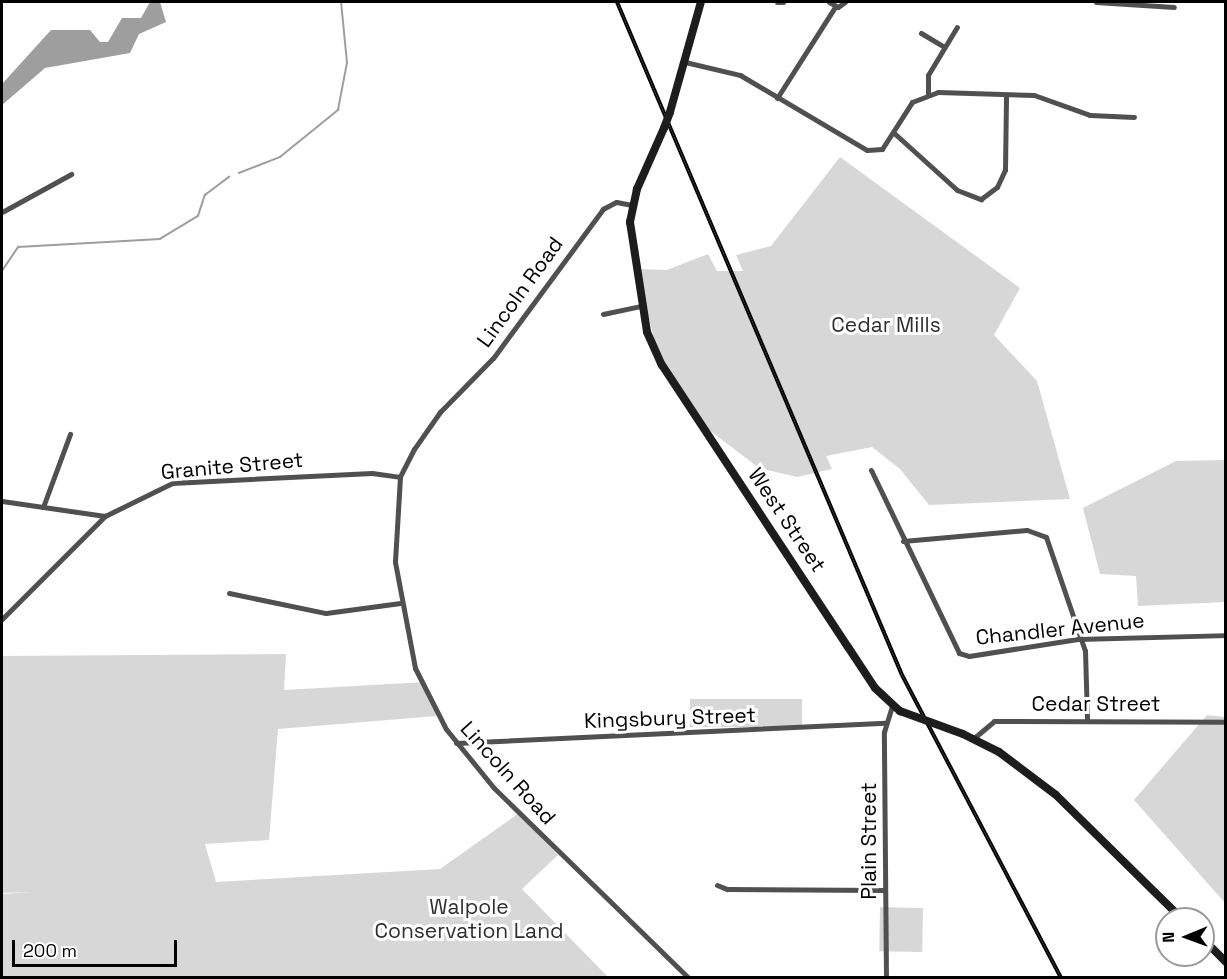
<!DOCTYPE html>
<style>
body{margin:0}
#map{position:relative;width:1227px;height:979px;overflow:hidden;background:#fff;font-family:"Space Grotesk",sans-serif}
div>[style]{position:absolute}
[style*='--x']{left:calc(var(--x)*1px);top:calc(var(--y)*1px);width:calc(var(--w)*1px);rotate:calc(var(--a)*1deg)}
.green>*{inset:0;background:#d7d7d7;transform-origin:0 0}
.water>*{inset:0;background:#9e9e9e}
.stream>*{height:1.5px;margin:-0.75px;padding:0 0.75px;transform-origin:0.75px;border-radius:0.75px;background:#9e9e9e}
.minor>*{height:5px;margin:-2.5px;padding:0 2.5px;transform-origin:2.5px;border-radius:2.5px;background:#505050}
.secondary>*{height:8px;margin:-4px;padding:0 4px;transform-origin:4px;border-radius:4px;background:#1d1d1d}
.rail>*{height:4px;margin-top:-2px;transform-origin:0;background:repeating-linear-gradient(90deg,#fff 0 4.5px,#000 0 9px);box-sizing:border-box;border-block:2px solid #000}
.secondary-bridge>*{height:8px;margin:-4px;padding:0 4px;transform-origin:4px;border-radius:4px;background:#1d1d1d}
span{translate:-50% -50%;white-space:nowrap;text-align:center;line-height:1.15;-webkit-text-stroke:6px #fff;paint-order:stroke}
.street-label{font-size:21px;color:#000}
.park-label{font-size:21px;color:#2e2e2e}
.frame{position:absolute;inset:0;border:3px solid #000;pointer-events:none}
.north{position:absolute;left:1155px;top:907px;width:60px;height:60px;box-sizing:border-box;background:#fff;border:2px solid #999;border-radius:50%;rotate:269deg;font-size:16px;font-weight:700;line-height:24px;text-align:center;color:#000}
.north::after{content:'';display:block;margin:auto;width:21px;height:27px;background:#000;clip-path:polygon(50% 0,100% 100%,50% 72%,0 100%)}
.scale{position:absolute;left:12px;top:940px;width:165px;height:27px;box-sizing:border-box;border:3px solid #000;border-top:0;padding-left:8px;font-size:18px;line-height:21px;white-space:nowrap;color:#000;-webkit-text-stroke:4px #fff;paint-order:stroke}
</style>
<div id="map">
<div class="green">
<i style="clip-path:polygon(840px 157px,1020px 288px,994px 335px,1037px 381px,1070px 499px,929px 505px,900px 469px,872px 447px,826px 456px,832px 469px,797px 477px,759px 468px,696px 420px,660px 363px,637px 269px,667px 270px,708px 254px,717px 271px,743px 271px,736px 255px,771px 246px)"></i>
<i style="clip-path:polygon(1225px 460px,1225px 602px,1138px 606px,1136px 576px,1100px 574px,1083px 508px,1176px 461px)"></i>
<i style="clip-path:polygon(286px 654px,284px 690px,426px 682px,437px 716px,278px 729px,269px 840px,205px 844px,216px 882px,440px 869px,519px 813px,558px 855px,522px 889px,608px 977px,2px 977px,2px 894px,32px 892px,2px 893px,2px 656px)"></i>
<i style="left:802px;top:699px;width:28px;height:112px;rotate:90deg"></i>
<i style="clip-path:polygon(1207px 715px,1225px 717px,1225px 903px,1134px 800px)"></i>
<i style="left:923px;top:908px;width:44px;height:43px;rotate:91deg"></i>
</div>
<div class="water">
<i style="clip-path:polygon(150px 2px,160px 2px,166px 22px,139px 34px,130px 53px,45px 68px,2px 105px,2px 84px,51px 30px,90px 30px,100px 42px,108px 42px,122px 18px,141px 18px)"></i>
</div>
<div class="stream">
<i style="--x:239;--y:173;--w:44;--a:-21.3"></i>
<i style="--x:280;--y:157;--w:75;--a:-39"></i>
<i style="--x:338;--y:110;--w:48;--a:-79.2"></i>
<i style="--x:347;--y:63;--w:61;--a:-95.6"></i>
<i style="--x:2;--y:271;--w:29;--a:-56"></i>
<i style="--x:18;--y:247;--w:142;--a:-3.2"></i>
<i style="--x:160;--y:239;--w:44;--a:-31.2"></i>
<i style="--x:198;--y:216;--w:22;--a:-72"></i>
<i style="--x:205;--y:195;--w:30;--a:-37"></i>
</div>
<div class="minor">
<i style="--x:777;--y:2;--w:6;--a:0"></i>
<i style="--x:829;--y:2;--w:10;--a:29"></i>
<i style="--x:838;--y:7;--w:9;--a:-36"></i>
<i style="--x:1096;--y:2;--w:78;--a:3.7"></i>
<i style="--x:921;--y:33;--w:27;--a:31"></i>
<i style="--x:685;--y:62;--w:57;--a:13.3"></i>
<i style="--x:740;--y:75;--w:147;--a:30.6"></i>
<i style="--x:867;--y:150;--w:15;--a:-4"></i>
<i style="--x:882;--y:149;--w:56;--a:-57.4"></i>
<i style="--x:912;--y:102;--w:28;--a:-21"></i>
<i style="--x:938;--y:92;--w:96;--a:1.8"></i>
<i style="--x:1034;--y:95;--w:59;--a:19.7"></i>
<i style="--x:1090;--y:115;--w:44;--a:2.6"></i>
<i style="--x:928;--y:94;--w:19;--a:-90"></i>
<i style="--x:928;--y:75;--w:56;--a:-58.9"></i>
<i style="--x:777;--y:98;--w:108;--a:-57.5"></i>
<i style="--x:894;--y:133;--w:85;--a:42.1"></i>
<i style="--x:957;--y:190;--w:26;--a:21"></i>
<i style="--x:981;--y:199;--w:20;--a:-37"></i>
<i style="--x:997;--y:187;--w:19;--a:-65"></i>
<i style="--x:1005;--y:170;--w:73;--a:-89.2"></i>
<i style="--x:632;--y:205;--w:16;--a:-169"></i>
<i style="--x:616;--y:202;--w:15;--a:152"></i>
<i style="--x:603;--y:209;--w:185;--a:126.4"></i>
<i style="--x:493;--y:358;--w:76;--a:134.5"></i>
<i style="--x:440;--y:412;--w:45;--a:125.1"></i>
<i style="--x:414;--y:449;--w:31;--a:117"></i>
<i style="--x:400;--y:477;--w:85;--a:93.4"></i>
<i style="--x:395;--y:562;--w:108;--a:79.3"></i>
<i style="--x:415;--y:668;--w:68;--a:63.1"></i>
<i style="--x:446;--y:729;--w:76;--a:50.9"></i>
<i style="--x:494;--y:788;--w:272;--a:44.3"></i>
<i style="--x:2;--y:212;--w:79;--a:-28.8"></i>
<i style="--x:603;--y:314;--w:38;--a:-12"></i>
<i style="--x:871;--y:470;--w:203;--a:64.3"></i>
<i style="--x:959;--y:653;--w:10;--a:17"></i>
<i style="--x:969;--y:656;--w:110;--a:-8.9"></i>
<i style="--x:1078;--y:639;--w:148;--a:-1.5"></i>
<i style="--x:2;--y:501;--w:104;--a:8.3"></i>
<i style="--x:105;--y:516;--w:75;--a:-26.2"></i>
<i style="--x:172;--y:483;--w:200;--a:-2.9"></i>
<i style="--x:372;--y:473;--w:28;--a:8"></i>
<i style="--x:43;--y:507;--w:78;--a:-69.7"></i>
<i style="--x:903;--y:541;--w:124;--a:-5.1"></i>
<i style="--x:1027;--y:530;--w:20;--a:20"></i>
<i style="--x:1046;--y:537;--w:120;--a:71.1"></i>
<i style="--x:1085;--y:651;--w:69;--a:88.3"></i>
<i style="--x:229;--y:593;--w:99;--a:11.7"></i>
<i style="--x:326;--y:613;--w:75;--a:-7.7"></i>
<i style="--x:2;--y:619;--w:146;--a:-45"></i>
<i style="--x:974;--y:738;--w:26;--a:-40"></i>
<i style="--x:994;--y:721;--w:232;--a:0.2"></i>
<i style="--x:456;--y:743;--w:430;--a:-2.7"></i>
<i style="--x:717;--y:885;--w:11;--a:22"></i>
<i style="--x:727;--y:889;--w:158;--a:0.4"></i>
<i style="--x:886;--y:978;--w:246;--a:-90.5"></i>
<i style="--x:884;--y:732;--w:28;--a:-73"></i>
</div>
<div class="secondary">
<i style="--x:670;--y:112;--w:114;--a:-74.3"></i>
<i style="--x:664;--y:128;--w:67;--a:113.9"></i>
<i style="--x:637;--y:189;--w:34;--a:102"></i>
<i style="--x:630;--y:222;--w:111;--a:81.2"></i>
<i style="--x:647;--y:332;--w:36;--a:66"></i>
<i style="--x:662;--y:365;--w:338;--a:56.6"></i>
<i style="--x:848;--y:647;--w:49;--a:56.6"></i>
<i style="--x:875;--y:688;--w:34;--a:43"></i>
<i style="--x:963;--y:734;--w:40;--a:26.6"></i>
<i style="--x:999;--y:752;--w:71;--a:37"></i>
<i style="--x:1056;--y:795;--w:177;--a:44.5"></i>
<i style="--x:1203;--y:939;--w:33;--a:45"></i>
</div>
<div class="rail">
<i style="--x:617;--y:2;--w:731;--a:67.05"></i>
<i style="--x:902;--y:675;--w:342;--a:62.3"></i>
</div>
<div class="secondary-bridge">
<i style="--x:664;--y:128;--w:17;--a:-69"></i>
<i style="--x:900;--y:711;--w:67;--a:20.1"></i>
</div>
<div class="street-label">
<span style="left:520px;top:292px;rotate:-54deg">Lincoln Road</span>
<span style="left:232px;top:466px;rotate:-5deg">Granite Street</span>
<span style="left:787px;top:520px;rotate:56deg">West Street</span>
<span style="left:1060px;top:629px;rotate:-6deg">Chandler Avenue</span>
<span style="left:1096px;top:704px">Cedar Street</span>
<span style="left:670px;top:718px;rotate:-2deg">Kingsbury Street</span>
<span style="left:508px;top:773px;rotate:48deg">Lincoln Road</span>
<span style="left:869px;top:841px;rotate:-90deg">Plain Street</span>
</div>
<div class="park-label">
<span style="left:886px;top:325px">Cedar Mills</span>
<span style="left:469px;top:919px">Walpole<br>Conservation Land</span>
</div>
<div class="frame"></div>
<div class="north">N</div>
<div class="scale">200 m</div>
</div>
